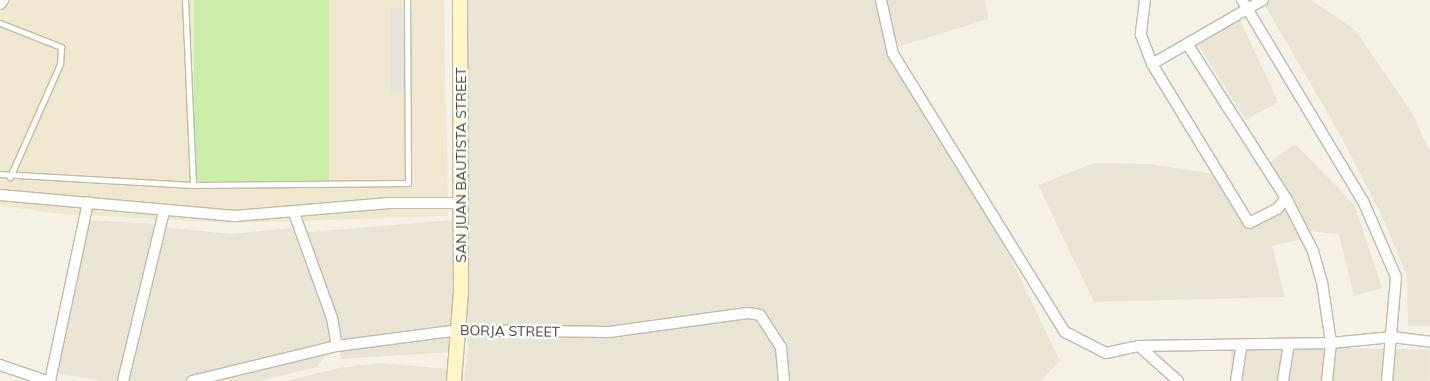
<!DOCTYPE html>
<style>
body{margin:0}
#map{position:relative;width:1430px;height:381px;overflow:hidden;background:#f5f1e6;font-family:Mulish,sans-serif}
div>[style]{position:absolute}
[style*='--x']{left:calc(var(--x)*1px);top:calc(var(--y)*1px);width:calc(var(--w)*1px);rotate:calc(var(--a)*1deg)}
.residential>*{inset:0;background:#e9e4d3;transform-origin:0 0}
.education>*{inset:0;background:#efe8ce}
.green>*{inset:0;background:#caedaa;transform-origin:0 0}
.parking>*{inset:0;background:#e5e3de;transform-origin:0 0}
.roads{filter:drop-shadow(1px 0 #c1baa7) drop-shadow(-1px 0 #c1baa7) drop-shadow(0 1px #c1baa7) drop-shadow(0 -1px #c1baa7)}
.service>*{height:5px;margin:-2.5px;padding:0 2.5px;transform-origin:2.5px;border-radius:2.5px;background:#fff}
.minor>*{height:10px;margin:-5px;padding:0 5px;transform-origin:5px;border-radius:5px;background:#fff}
.tertiary>*{height:12px;margin:-6px;padding:0 6px;transform-origin:6px;border-radius:6px;background:#fff}
.secondary>*{height:14px;margin:-7px;padding:0 7px;transform-origin:7px;border-radius:7px;background:#fff5c5}
span{translate:-50% -50%;white-space:nowrap;text-align:center;line-height:1.15;-webkit-text-stroke:4.5px #fff;paint-order:stroke}
.street-label{font-size:14px;color:#484234}
</style>
<div id="map">
<div class="residential">
<i style="clip-path:polygon(463px 0,879px 0,891px 55px,988px 211px,1060px 361px,1040px 381px,464px 381px,468px 350px)"></i>
<i style="clip-path:polygon(882px 0,985px 0,988px 19px,894px 48px)"></i>
<i style="clip-path:polygon(1271px 0,1311px 0,1354px 29px,1411px 111px,1430px 152px,1430px 326px,1408px 326px,1407px 276px,1381px 214px,1336px 127px,1264px 4px)"></i>
<i style="clip-path:polygon(1240px 20px,1278px 102px,1246px 120px,1197px 43px)"></i>
<i style="clip-path:polygon(1295px 144px,1354px 204px,1382px 288px,1354px 296px,1339px 234px,1308px 231px,1270px 162px)"></i>
<i style="clip-path:polygon(1094px 163px,1149px 164px,1214px 174px,1248px 227px,1288px 206px,1303px 239px,1272px 246px,1285px 297px,1094px 302px,1038px 185px)"></i>
<i style="clip-path:polygon(83px 220px,158px 224px,122px 381px,102px 381px,53px 372px)"></i>
<i style="clip-path:polygon(453px 220px,453px 352px,341px 359px,336px 326px,298px 233px)"></i>
<i style="clip-path:polygon(163px 227px,230px 234px,292px 228px,325px 307px,334px 343px,317px 367px,260px 381px,126px 381px)"></i>
<i style="left:1231px;top:346px;width:199px;height:35px;rotate:1deg"></i>
<i style="clip-path:polygon(380px 363px,448px 369px,447px 381px,286px 381px,339px 368px)"></i>
</div>
<div class="education">
<i style="clip-path:polygon(6px 0,444px 0,448px 216px,230px 223px,62px 214px,0 206px,0 14px)"></i>
</div>
<div class="green">
<i style="left:194px;top:0;width:135px;height:181px"></i>
</div>
<div class="parking">
<i style="left:390px;top:8px;width:18px;height:84px"></i>
</div>
<div class="roads">
<div class="service">
<i style="--x:185;--y:0;--w:185;--a:87.5"></i>
<i style="--x:0;--y:23;--w:66;--a:21.5"></i>
<i style="--x:61;--y:47;--w:17;--a:93"></i>
<i style="--x:60;--y:64;--w:124;--a:113.9"></i>
<i style="--x:0;--y:174;--w:193;--a:3.3"></i>
<i style="--x:193;--y:185;--w:215;--a:-0.5"></i>
<i style="--x:408;--y:183;--w:183;--a:-90.3"></i>
</div>
<div class="minor">
<i style="--x:881;--y:0;--w:55;--a:77.5"></i>
<i style="--x:893;--y:54;--w:327;--a:58.3"></i>
<i style="--x:1065;--y:332;--w:46;--a:27.1"></i>
<i style="--x:1106;--y:353;--w:34;--a:-12"></i>
<i style="--x:1145;--y:0;--w:35;--a:97"></i>
<i style="--x:1141;--y:35;--w:31;--a:69"></i>
<i style="--x:1152;--y:64;--w:186;--a:58.6"></i>
<i style="--x:1249;--y:223;--w:31;--a:-27"></i>
<i style="--x:1277;--y:209;--w:14;--a:-51"></i>
<i style="--x:1242;--y:0;--w:235;--a:59"></i>
<i style="--x:1363;--y:201;--w:83;--a:66.5"></i>
<i style="--x:1396;--y:277;--w:104;--a:94.9"></i>
<i style="--x:1188;--y:45;--w:182;--a:57.4"></i>
<i style="--x:1286;--y:198;--w:59;--a:63"></i>
<i style="--x:1313;--y:251;--w:32;--a:74"></i>
<i style="--x:1322;--y:282;--w:62;--a:81.6"></i>
<i style="--x:1331;--y:343;--w:38;--a:96"></i>
<i style="--x:1152;--y:64;--w:128;--a:-30"></i>
<i style="--x:0;--y:195;--w:236;--a:5.1"></i>
<i style="--x:235;--y:216;--w:155;--a:-4.8"></i>
<i style="--x:389;--y:203;--w:72;--a:0"></i>
<i style="--x:294;--y:213;--w:112;--a:70.1"></i>
<i style="--x:332;--y:318;--w:28;--a:80"></i>
<i style="--x:0;--y:365;--w:50;--a:18.8"></i>
<i style="--x:50;--y:381;--w:183;--a:-78"></i>
<i style="--x:123;--y:381;--w:175;--a:-76.4"></i>
<i style="--x:192;--y:381;--w:149;--a:-13.6"></i>
<i style="--x:337;--y:346;--w:123;--a:-7.5"></i>
<i style="--x:459;--y:330;--w:150;--a:0.8"></i>
<i style="--x:609;--y:332;--w:140;--a:-7.8"></i>
<i style="--x:748;--y:313;--w:12;--a:9"></i>
<i style="--x:760;--y:315;--w:38;--a:57"></i>
<i style="--x:781;--y:347;--w:33;--a:85"></i>
<i style="--x:1178;--y:381;--w:52;--a:-138.1"></i>
<i style="--x:1139;--y:346;--w:192;--a:-0.9"></i>
<i style="--x:1331;--y:343;--w:61;--a:-5.6"></i>
<i style="--x:1392;--y:337;--w:38;--a:7"></i>
<i style="--x:1236;--y:381;--w:36;--a:-81"></i>
<i style="--x:1283;--y:381;--w:38;--a:-81"></i>
</div>
<div class="tertiary">
<i style="--x:0;--y:3;--w:4;--a:-56"></i>
</div>
<div class="secondary">
<i style="--x:454;--y:381;--w:89;--a:-85.5"></i>
<i style="--x:461;--y:292;--w:292;--a:-90.2"></i>
</div>
</div>
<div class="street-label">
<span style="left:461px;top:165px;rotate:-90deg">SAN JUAN BAUTISTA STREET</span>
<span style="left:510px;top:331px;rotate:1deg">BORJA STREET</span>
</div>
</div>
